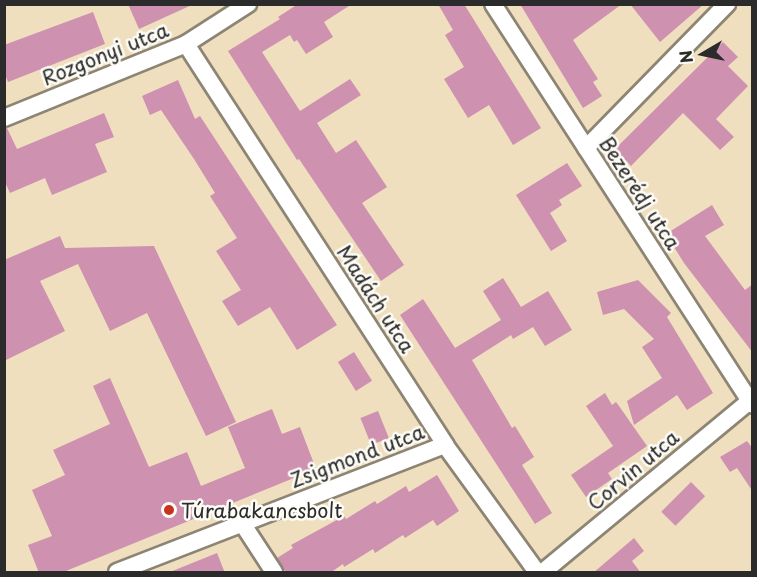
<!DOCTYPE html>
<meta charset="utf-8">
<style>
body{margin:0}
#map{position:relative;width:757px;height:577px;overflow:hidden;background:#efdfbe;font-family:"Playpen Sans",sans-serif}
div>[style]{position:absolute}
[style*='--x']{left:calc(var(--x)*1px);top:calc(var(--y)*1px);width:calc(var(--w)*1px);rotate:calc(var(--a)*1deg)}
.building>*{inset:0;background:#ce91b0;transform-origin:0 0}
.roads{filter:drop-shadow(2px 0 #8d8574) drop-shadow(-2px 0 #8d8574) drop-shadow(0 2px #8d8574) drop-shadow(0 -2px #8d8574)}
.street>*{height:16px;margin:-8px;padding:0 8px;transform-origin:8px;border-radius:8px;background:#fff}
.dots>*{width:16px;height:16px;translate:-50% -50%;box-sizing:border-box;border:3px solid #fdfcf7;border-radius:50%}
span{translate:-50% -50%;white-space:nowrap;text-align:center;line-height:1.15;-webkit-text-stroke:5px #fdfcf7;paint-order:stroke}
.street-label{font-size:20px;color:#2b2b2b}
.poi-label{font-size:20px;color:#2b2b2b}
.left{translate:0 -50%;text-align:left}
.frame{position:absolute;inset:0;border:6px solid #2b2b2b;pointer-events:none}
.north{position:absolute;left:673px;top:24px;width:60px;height:60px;-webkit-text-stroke:4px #fdfcf7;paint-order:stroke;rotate:261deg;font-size:16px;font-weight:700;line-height:24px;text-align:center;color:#2b2b2b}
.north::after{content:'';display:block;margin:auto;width:21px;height:27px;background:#2b2b2b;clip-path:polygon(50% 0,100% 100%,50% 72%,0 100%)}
</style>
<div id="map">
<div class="building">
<i style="clip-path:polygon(128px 4px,194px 4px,139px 29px)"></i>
<i style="clip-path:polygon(298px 4px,352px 4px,324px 22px,333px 37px,306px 54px,297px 40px,294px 42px,290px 35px,262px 52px,300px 111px,350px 79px,361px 95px,317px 123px,336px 153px,356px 140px,387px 187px,362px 203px,404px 265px,381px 281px,299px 159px,297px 160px,228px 51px,280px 19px,278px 17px)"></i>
<i style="clip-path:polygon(438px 4px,464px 4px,541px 128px,513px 145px,489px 105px,468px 118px,444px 79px,464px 67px,445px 35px,453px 30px)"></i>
<i style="clip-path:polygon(520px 4px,622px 4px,573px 40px,598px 79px,593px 82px,602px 96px,583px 108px)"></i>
<i style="clip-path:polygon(630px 4px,704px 4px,660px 42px)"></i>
<i style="clip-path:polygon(93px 12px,105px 44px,8px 82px,4px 72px,4px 45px)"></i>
<i style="clip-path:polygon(723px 42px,738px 57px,728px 66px,748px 86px,716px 119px,734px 137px,720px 150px,683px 113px,631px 166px,615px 149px)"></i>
<i style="clip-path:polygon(178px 80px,195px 119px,200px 116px,337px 325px,297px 350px,270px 307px,238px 326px,222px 301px,241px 290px,216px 251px,237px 238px,210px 196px,215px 193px,194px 159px,161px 110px,150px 115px,142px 96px)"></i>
<i style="clip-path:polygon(104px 113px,114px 137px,95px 144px,107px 172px,52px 195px,45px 178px,10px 193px,4px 180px,4px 128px,7px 128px,17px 149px)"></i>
<i style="clip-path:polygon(567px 163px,582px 186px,559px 200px,562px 205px,550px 213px,567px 241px,551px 251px,516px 195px)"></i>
<i style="clip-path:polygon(712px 205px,724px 225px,705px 236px,745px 290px,753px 284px,753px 353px,684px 263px,666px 234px)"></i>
<i style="clip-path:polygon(60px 236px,65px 248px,154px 246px,236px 422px,206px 436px,147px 313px,110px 331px,78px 264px,40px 281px,65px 331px,4px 361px,4px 260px)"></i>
<i style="clip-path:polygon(503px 278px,521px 307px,548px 291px,572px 330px,545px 346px,533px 327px,513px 339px,511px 335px,472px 360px,512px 428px,515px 426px,534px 457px,522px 465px,552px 513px,535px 524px,400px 315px,423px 299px,455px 348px,501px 320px,483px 291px)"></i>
<i style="clip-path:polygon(638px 280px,671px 313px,667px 317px,713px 393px,687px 410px,677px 395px,634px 425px,627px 401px,662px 378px,642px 347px,654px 339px,624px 309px,603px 315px,597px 292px)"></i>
<i style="left:354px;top:352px;width:34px;height:19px;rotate:58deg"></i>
<i style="clip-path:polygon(110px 378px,149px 467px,187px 452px,201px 486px,245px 468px,228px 427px,272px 409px,282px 434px,300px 427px,316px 469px,61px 573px,39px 573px,28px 545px,52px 536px,32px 490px,65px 475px,53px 450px,110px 424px,93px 386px)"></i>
<i style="clip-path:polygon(605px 393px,612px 405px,616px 402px,619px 406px,647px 446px,608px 473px,612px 479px,586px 497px,571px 475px,613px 446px,586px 406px)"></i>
<i style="left:378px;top:411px;width:29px;height:19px;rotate:68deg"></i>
<i style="clip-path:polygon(747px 441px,753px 449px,753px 492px,737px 468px,730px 472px,720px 457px)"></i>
<i style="clip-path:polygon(437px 475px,459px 511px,437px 526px,433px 520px,405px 538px,403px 535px,375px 553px,373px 549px,344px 567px,343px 564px,330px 573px,286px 573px,277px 558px,293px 548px,291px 545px,344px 516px,346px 519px,375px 501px,377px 504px,406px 486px,409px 492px)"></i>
<i style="left:691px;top:482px;width:20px;height:42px;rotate:45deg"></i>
<i style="clip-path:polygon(634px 538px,644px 551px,632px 561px,641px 573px,593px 573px)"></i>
<i style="clip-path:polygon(217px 553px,225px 573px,170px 573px,170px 572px)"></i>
</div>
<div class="roads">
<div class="street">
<i style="--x:493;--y:4;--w:477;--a:57.1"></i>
<i style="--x:186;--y:44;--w:477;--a:57.1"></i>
<i style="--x:445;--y:445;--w:157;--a:54.1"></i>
<i style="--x:4;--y:118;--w:196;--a:-22.1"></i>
<i style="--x:186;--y:44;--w:74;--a:-32.8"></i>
<i style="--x:586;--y:148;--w:202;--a:-45.6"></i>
<i style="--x:242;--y:523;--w:59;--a:56.9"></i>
<i style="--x:117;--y:572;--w:352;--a:-21.2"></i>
<i style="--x:543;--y:572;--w:268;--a:-39.6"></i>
</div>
</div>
<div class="dots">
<i style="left:169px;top:510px;background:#c8321e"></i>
</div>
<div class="street-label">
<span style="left:105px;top:54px;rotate:-22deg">Rozgonyi utca</span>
<span style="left:640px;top:193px;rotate:57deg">Bezerédj utca</span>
<span style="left:376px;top:299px;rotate:57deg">Madách utca</span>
<span style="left:357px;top:456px;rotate:-21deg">Zsigmond utca</span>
<span style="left:633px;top:470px;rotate:-40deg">Corvin utca</span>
</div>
<div class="poi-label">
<span class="left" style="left:181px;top:510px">Túrabakancsbolt</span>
</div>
<div class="frame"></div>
<div class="north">N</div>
</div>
